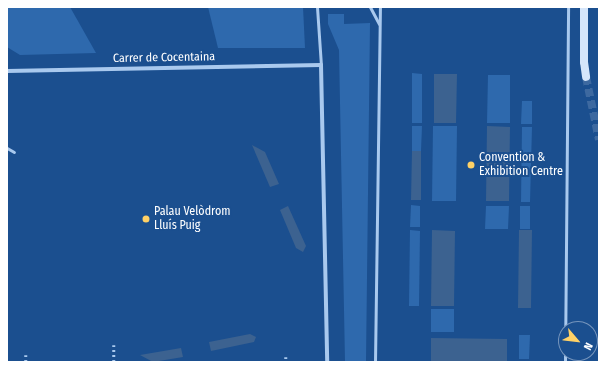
<!DOCTYPE html>
<meta charset="utf-8">
<style>
body{margin:0}
#map{position:relative;width:606px;height:369px;overflow:hidden;background:#1b4f8f;font-family:"Fira Sans Condensed",sans-serif}
div>[style]{position:absolute}
.green>*{inset:0;background:#2e69ad}
.water>*{inset:0;background:#3c6290}
.secondary-tunnel>*{height:8px;margin-top:-4px;transform-origin:0;background:repeating-linear-gradient(90deg,#3d69a0 0 8px,transparent 0 12px)}
.path>*{height:2.5px;margin-top:-1.25px;transform-origin:0;background:repeating-linear-gradient(90deg,#a9c9ee 0 2px,transparent 0 5px)}
.service>*{height:3px;margin:-1.5px;padding:0 1.5px;transform-origin:1.5px;border-radius:1.5px;background:#a9c9ee}
.minor>*{height:4px;margin:-2px;padding:0 2px;transform-origin:2px;border-radius:2px;background:#a9c9ee}
.secondary>*{height:8px;margin:-4px;padding:0 4px;transform-origin:4px;border-radius:4px;background:#d6e6fa}
.dots>*{width:11px;height:11px;translate:-50% -50%;box-sizing:border-box;border:2px solid #1b4f8f;border-radius:50%}
span{translate:-50% -50%;white-space:nowrap;text-align:center;line-height:1.15;-webkit-text-stroke:4px #1b4f8f;paint-order:stroke}
.street-label{font-size:12px;color:#fff}
.poi-label{font-size:12px;color:#fff}
.left{translate:0 -50%;text-align:left}
.frame{position:absolute;inset:0;border:8px solid #fff;pointer-events:none}
.north{position:absolute;left:558px;top:321px;width:40px;height:40px;box-sizing:border-box;background:#1b4f8f;border:1px solid #7695bc;border-radius:50%;rotate:118deg;font-size:11px;font-weight:700;line-height:16px;text-align:center;color:#fff}
.north::after{content:'';display:block;margin:auto;width:14px;height:18px;background:#ffd166;clip-path:polygon(50% 0,100% 100%,50% 72%,0 100%)}
</style>
<div id="map">
<div class="green">
<div style="clip-path:polygon(7px 7px,70px 7px,96px 53px,20px 55px,7px 47px)"></div>
<div style="clip-path:polygon(208px 7px,303px 7px,305px 48px,218px 48px)"></div>
<div style="clip-path:polygon(328px 14px,344px 14px,344px 24px,370px 23px,366px 362px,345px 362px,339px 50px,328px 24px)"></div>
<div style="clip-path:polygon(412px 73px,422px 74px,422px 123px,412px 123px)"></div>
<div style="clip-path:polygon(488px 75px,510px 75px,510px 123px,487px 123px)"></div>
<div style="clip-path:polygon(522px 101px,532px 101px,532px 124px,521px 124px)"></div>
<div style="clip-path:polygon(412px 126px,422px 126px,421px 151px,412px 151px)"></div>
<div style="clip-path:polygon(433px 126px,457px 126px,456px 201px,432px 201px)"></div>
<div style="clip-path:polygon(522px 127px,532px 127px,530px 202px,521px 202px)"></div>
<div style="clip-path:polygon(411px 205px,420px 206px,420px 227px,410px 227px)"></div>
<div style="clip-path:polygon(486px 206px,509px 206px,508px 229px,485px 229px)"></div>
<div style="clip-path:polygon(520px 206px,530px 206px,530px 229px,520px 229px)"></div>
<div style="clip-path:polygon(410px 230px,420px 231px,419px 306px,409px 306px)"></div>
<div style="clip-path:polygon(431px 309px,454px 309px,454px 332px,431px 332px)"></div>
<div style="clip-path:polygon(519px 335px,530px 335px,529px 359px,519px 359px)"></div>
</div>
<div class="water">
<div style="clip-path:polygon(434px 74px,457px 74px,456px 123px,434px 123px)"></div>
<div style="clip-path:polygon(487px 126px,510px 127px,509px 201px,486px 201px)"></div>
<div style="clip-path:polygon(252px 145px,265px 152px,279px 184px,270px 187px)"></div>
<div style="clip-path:polygon(412px 151px,421px 151px,421px 200px,411px 200px)"></div>
<div style="clip-path:polygon(288px 206px,306px 246px,303px 252px,296px 248px,280px 210px)"></div>
<div style="clip-path:polygon(432px 230px,455px 231px,454px 306px,431px 306px)"></div>
<div style="clip-path:polygon(519px 230px,532px 230px,531px 308px,518px 308px)"></div>
<div style="clip-path:polygon(250px 334px,256px 337px,254px 342px,211px 351px,209px 342px)"></div>
<div style="clip-path:polygon(431px 338px,507px 339px,507px 362px,431px 362px)"></div>
<div style="clip-path:polygon(181px 348px,183px 357px,153px 362px,140px 355px)"></div>
</div>
<div class="secondary-tunnel">
<div style="left:586px;top:77px;width:64px;rotate:78.3deg"></div>
</div>
<div class="path">
<div style="left:114px;top:345px;width:17px;rotate:90deg"></div>
<div style="left:26px;top:355px;width:7px;rotate:90deg"></div>
<div style="left:286px;top:357px;width:5px;rotate:90deg"></div>
</div>
<div class="service">
<div style="left:317px;top:7px;width:58px;rotate:86.1deg"></div>
<div style="left:370px;top:7px;width:19px;rotate:62deg"></div>
<div style="left:7px;top:148px;width:8px;rotate:30deg"></div>
<div style="left:375px;top:362px;width:355px;rotate:-89.2deg"></div>
<div style="left:565px;top:362px;width:355px;rotate:-89.5deg"></div>
</div>
<div class="minor">
<div style="left:7px;top:71px;width:314px;rotate:-1.1deg"></div>
<div style="left:321px;top:65px;width:297px;rotate:88.8deg"></div>
</div>
<div class="secondary">
<div style="left:584px;top:7px;width:55px;rotate:90deg"></div>
<div style="left:584px;top:62px;width:15px;rotate:82deg"></div>
</div>
<div class="dots">
<div style="left:471px;top:165px;background:#ffd166"></div>
<div style="left:146px;top:219px;background:#ffd166"></div>
</div>
<div class="street-label">
<span style="left:164px;top:58px;rotate:-1deg">Carrer de Cocentaina</span>
</div>
<div class="poi-label">
<span class="left" style="left:479px;top:165px">Convention &amp;<br>Exhibition Centre</span>
<span class="left" style="left:154px;top:219px">Palau Velòdrom<br>Lluís Puig</span>
</div>
<div class="frame"></div>
<div class="north">N</div>
</div>
